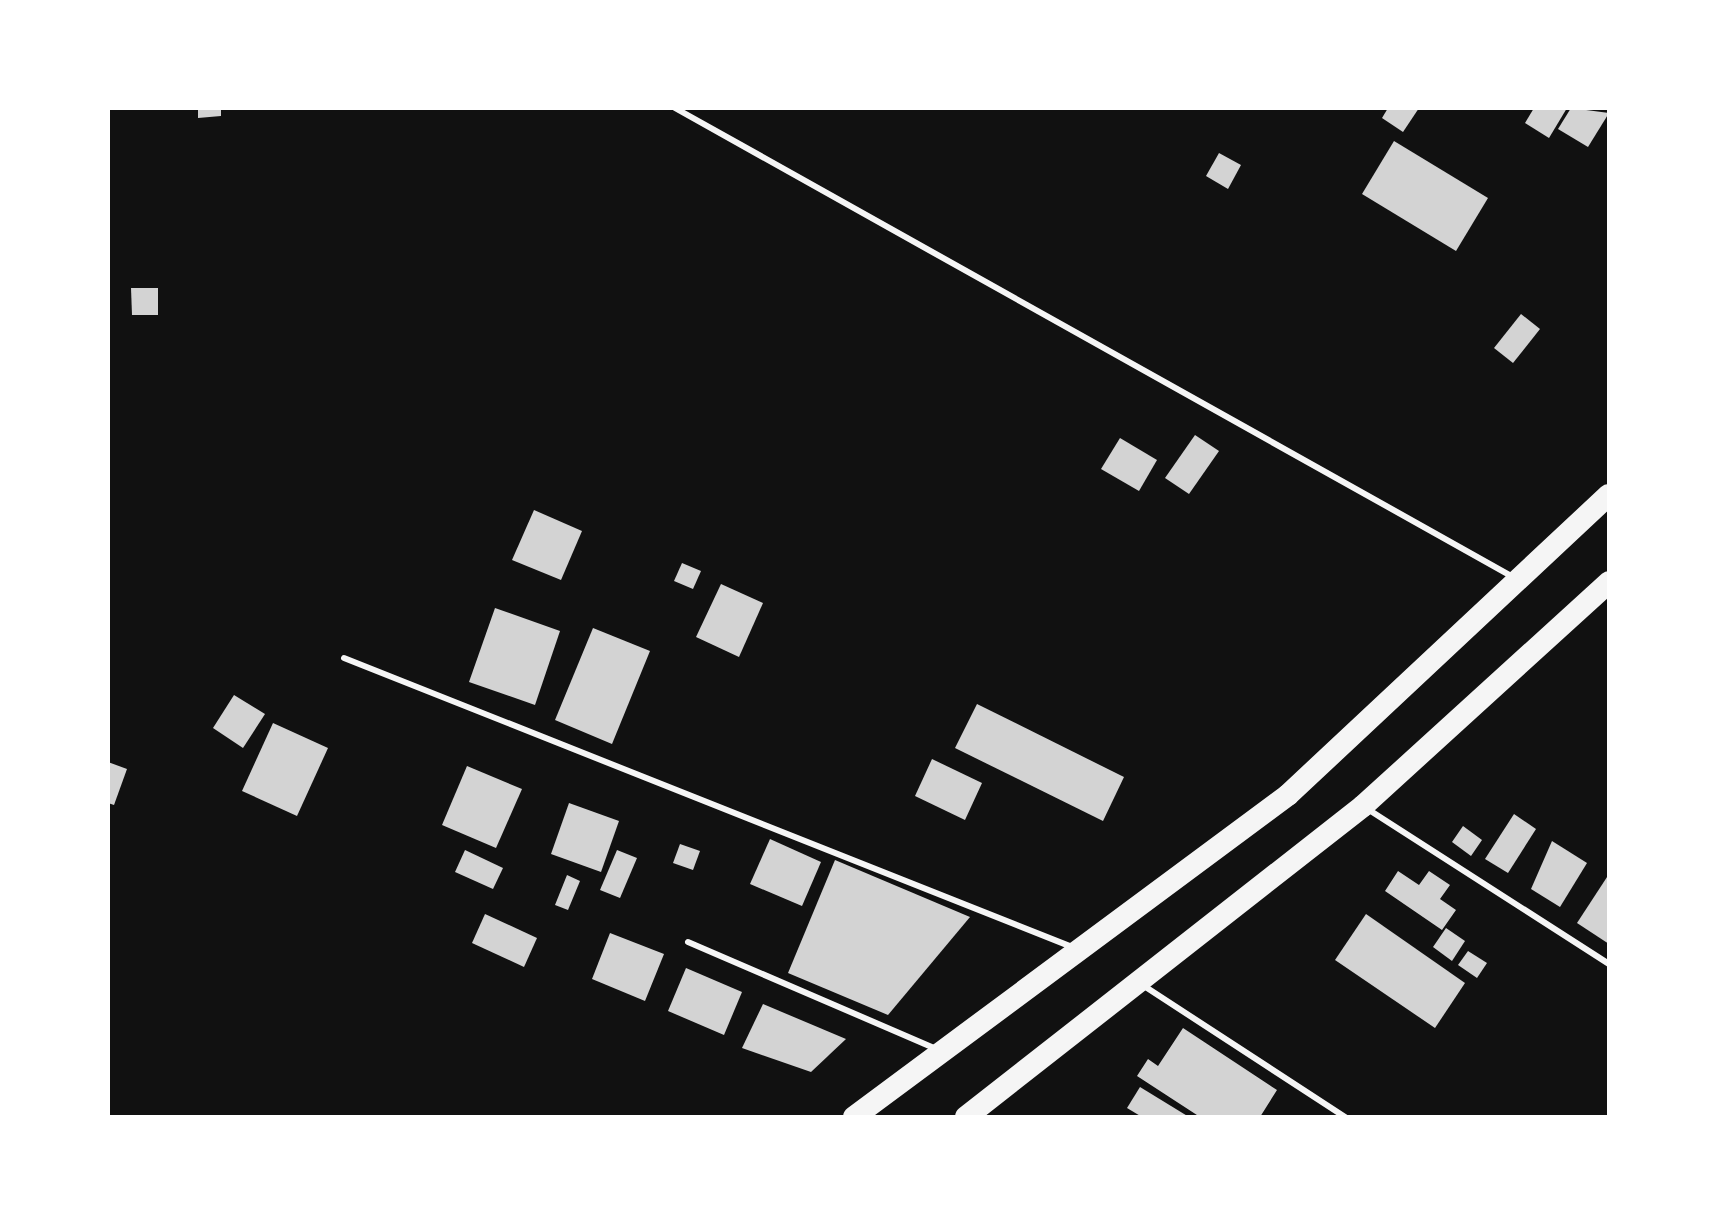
<!DOCTYPE html>
<style>
body{margin:0}
#map{position:relative;width:1717px;height:1225px;overflow:hidden;background:#111;font-family:"Source Serif 4",serif}
div>[style]{position:absolute}
.building>*{inset:0;background:#d3d3d3}
.service>*{height:6px;margin:-3px;padding:0 3px;transform-origin:3px;border-radius:3px;background:#f5f5f5}
.trunk>*{height:22px;margin:-11px;padding:0 11px;transform-origin:11px;border-radius:11px;background:#f5f5f5}
span{translate:-50% -50%;white-space:nowrap;text-align:center;line-height:1.15;-webkit-text-stroke:6px #fff;paint-order:stroke}
.frame{position:absolute;inset:0;border:110px solid #fff;pointer-events:none}
</style>
<div id="map">
<div class="building">
<div style="clip-path:polygon(198px 108px,221px 108px,221px 116px,198px 118px)"></div>
<div style="clip-path:polygon(1388px 108px,1419px 108px,1403px 132px,1382px 118px)"></div>
<div style="clip-path:polygon(1534px 108px,1567px 108px,1549px 138px,1525px 123px)"></div>
<div style="clip-path:polygon(1571px 108px,1609px 113px,1588px 147px,1558px 129px)"></div>
<div style="clip-path:polygon(1394px 141px,1488px 198px,1456px 251px,1362px 194px)"></div>
<div style="clip-path:polygon(1219px 153px,1241px 165px,1228px 189px,1206px 176px)"></div>
<div style="clip-path:polygon(131px 288px,158px 288px,158px 315px,132px 315px)"></div>
<div style="clip-path:polygon(1521px 314px,1540px 329px,1513px 363px,1494px 348px)"></div>
<div style="clip-path:polygon(1195px 435px,1219px 451px,1189px 494px,1165px 478px)"></div>
<div style="clip-path:polygon(1120px 438px,1157px 460px,1139px 491px,1101px 469px)"></div>
<div style="clip-path:polygon(534px 510px,582px 531px,561px 580px,512px 560px)"></div>
<div style="clip-path:polygon(682px 563px,701px 571px,693px 589px,674px 581px)"></div>
<div style="clip-path:polygon(721px 584px,763px 603px,739px 657px,696px 637px)"></div>
<div style="clip-path:polygon(495px 608px,560px 631px,535px 705px,469px 682px)"></div>
<div style="clip-path:polygon(593px 628px,650px 651px,612px 744px,555px 720px)"></div>
<div style="clip-path:polygon(234px 695px,265px 714px,243px 748px,213px 728px)"></div>
<div style="clip-path:polygon(977px 704px,1124px 777px,1103px 821px,955px 748px)"></div>
<div style="clip-path:polygon(273px 723px,328px 748px,297px 816px,242px 791px)"></div>
<div style="clip-path:polygon(932px 759px,982px 783px,965px 820px,915px 796px)"></div>
<div style="clip-path:polygon(108px 762px,127px 769px,114px 805px,108px 803px)"></div>
<div style="clip-path:polygon(467px 766px,522px 789px,496px 848px,442px 825px)"></div>
<div style="clip-path:polygon(569px 803px,619px 821px,601px 872px,551px 854px)"></div>
<div style="clip-path:polygon(1514px 814px,1536px 829px,1508px 873px,1485px 859px)"></div>
<div style="clip-path:polygon(1463px 826px,1482px 840px,1471px 856px,1452px 842px)"></div>
<div style="clip-path:polygon(770px 839px,821px 862px,802px 906px,750px 884px)"></div>
<div style="clip-path:polygon(1552px 841px,1587px 863px,1560px 907px,1531px 889px)"></div>
<div style="clip-path:polygon(680px 844px,700px 851px,693px 870px,673px 863px)"></div>
<div style="clip-path:polygon(465px 850px,503px 868px,493px 889px,455px 872px)"></div>
<div style="clip-path:polygon(617px 850px,637px 858px,620px 898px,600px 890px)"></div>
<div style="clip-path:polygon(835px 860px,970px 917px,888px 1015px,788px 973px)"></div>
<div style="clip-path:polygon(1398px 871px,1419px 885px,1429px 871px,1450px 885px,1440px 899px,1456px 910px,1442px 930px,1385px 891px)"></div>
<div style="clip-path:polygon(1609px 874px,1609px 944px,1577px 923px)"></div>
<div style="clip-path:polygon(567px 875px,580px 881px,568px 910px,555px 905px)"></div>
<div style="clip-path:polygon(485px 914px,537px 938px,524px 967px,472px 943px)"></div>
<div style="clip-path:polygon(1366px 914px,1465px 983px,1435px 1028px,1335px 960px)"></div>
<div style="clip-path:polygon(1446px 928px,1465px 941px,1452px 961px,1433px 947px)"></div>
<div style="clip-path:polygon(610px 933px,664px 954px,645px 1001px,592px 979px)"></div>
<div style="clip-path:polygon(1468px 951px,1487px 963px,1477px 978px,1458px 965px)"></div>
<div style="clip-path:polygon(686px 968px,742px 992px,724px 1035px,668px 1011px)"></div>
<div style="clip-path:polygon(763px 1004px,846px 1039px,811px 1072px,742px 1048px)"></div>
<div style="clip-path:polygon(1183px 1028px,1277px 1090px,1260px 1117px,1200px 1117px,1137px 1076px,1148px 1059px,1158px 1066px)"></div>
<div style="clip-path:polygon(1140px 1087px,1189px 1117px,1142px 1117px,1127px 1108px)"></div>
</div>
<div class="service">
<div style="left:675px;top:108px;width:960px;rotate:29.23deg"></div>
<div style="left:344px;top:658px;width:783px;rotate:21.65deg"></div>
<div style="left:1366px;top:808px;width:289px;rotate:32.7deg"></div>
<div style="left:688px;top:942px;width:271px;rotate:23.3deg"></div>
<div style="left:1141px;top:984px;width:244px;rotate:33.1deg"></div>
</div>
<div class="trunk">
<div style="left:854px;top:1117px;width:540px;rotate:-36.57deg"></div>
<div style="left:1288px;top:795px;width:439px;rotate:-43.1deg"></div>
<div style="left:966px;top:1117px;width:504px;rotate:-38.07deg"></div>
<div style="left:1363px;top:806px;width:333px;rotate:-42.3deg"></div>
</div>
<div class="frame"></div>
</div>
